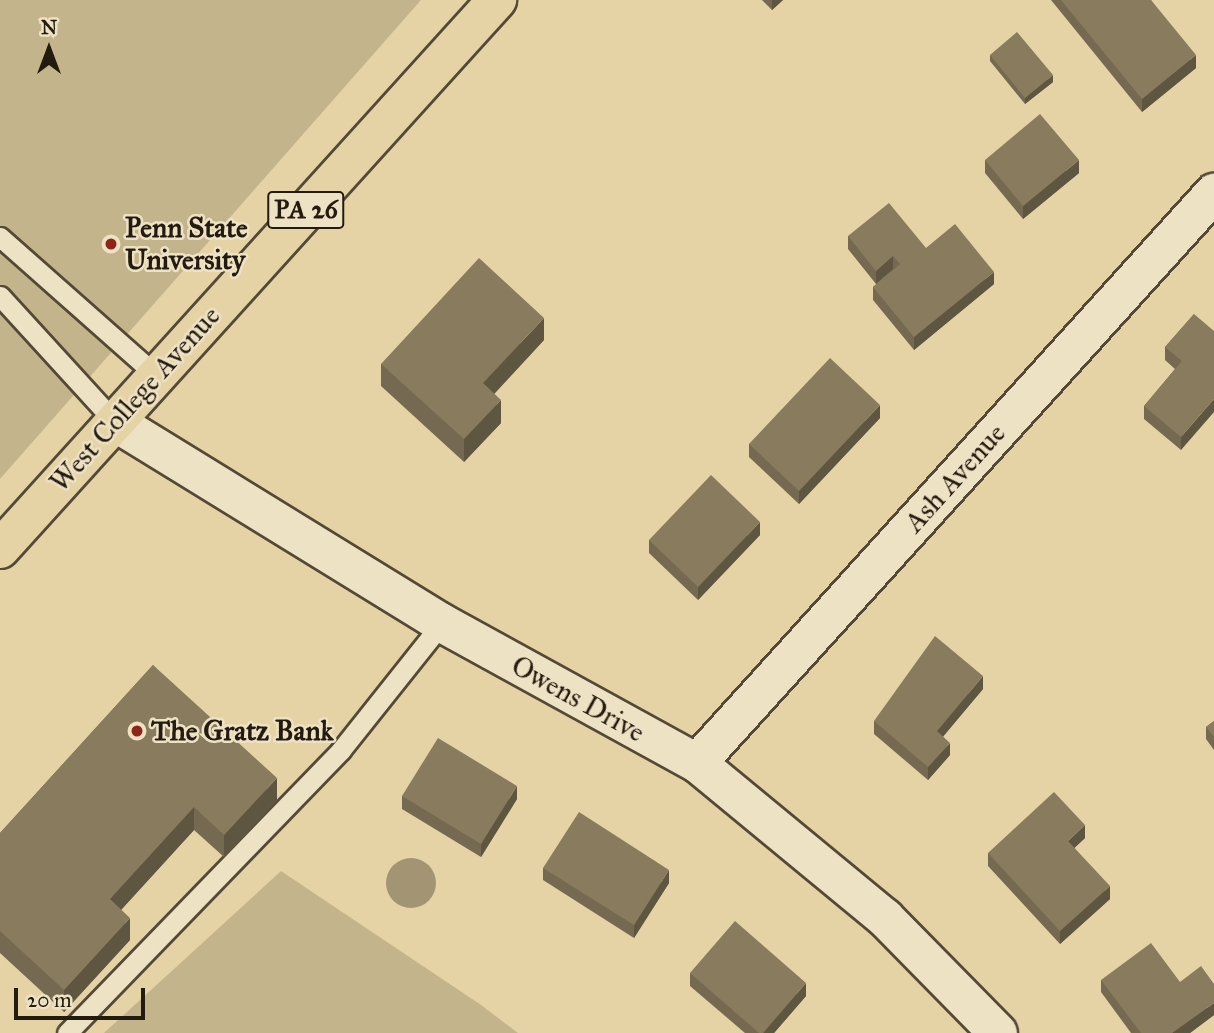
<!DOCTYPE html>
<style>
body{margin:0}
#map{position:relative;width:1214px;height:1033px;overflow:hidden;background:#e5d3a6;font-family:"IM FELL Great Primer",serif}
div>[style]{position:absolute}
.green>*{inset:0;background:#c4b48c}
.water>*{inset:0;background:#a39473}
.round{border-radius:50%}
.roads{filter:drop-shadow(2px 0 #544936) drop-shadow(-2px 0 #544936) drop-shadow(0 2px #544936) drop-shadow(0 -2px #544936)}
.lane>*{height:19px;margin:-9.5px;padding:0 9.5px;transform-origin:9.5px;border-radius:9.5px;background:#eee2c5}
.street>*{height:38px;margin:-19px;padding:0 19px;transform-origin:19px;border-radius:19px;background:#eee2c5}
.primary>*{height:38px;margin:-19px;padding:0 19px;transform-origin:19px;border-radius:19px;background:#e5d3a6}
.wall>*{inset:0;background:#756a51}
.shaded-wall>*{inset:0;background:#5f5642}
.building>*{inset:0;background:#887b5e}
.dots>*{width:19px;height:19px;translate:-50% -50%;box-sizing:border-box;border:4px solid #eee2c5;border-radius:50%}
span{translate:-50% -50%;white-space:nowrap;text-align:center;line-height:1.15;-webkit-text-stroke:5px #eee2c5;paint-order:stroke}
.shield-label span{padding:2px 5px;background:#eee2c5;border:2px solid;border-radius:5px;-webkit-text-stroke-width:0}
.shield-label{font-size:26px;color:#241b10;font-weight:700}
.poi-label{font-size:28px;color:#241b10;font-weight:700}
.left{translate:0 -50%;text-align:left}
.street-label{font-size:28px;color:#241b10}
.north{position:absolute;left:14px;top:14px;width:70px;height:70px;-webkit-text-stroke:5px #eee2c5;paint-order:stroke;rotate:0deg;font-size:19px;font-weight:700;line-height:28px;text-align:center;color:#241b10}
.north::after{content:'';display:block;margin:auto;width:24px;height:32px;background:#241b10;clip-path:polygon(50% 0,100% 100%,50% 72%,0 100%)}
.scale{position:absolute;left:14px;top:988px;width:131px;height:32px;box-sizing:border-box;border:4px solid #241b10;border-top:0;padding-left:9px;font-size:21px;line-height:24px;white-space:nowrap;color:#241b10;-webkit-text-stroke:5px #eee2c5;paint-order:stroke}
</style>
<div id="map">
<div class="green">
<div style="clip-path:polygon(0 0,421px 0,0 479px)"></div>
<div style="clip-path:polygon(281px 871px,481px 1005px,518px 1033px,104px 1033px)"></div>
</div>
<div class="water">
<div class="round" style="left:386px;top:858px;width:50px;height:50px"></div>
</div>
<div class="roads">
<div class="lane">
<div style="left:0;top:237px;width:208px;rotate:41.5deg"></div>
<div style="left:0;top:296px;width:171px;rotate:47.6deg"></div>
<div style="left:67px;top:1033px;width:394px;rotate:-45.9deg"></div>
<div style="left:341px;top:750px;width:162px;rotate:-51.5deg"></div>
</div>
<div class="street">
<div style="left:115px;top:422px;width:384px;rotate:31.6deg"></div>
<div style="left:442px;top:623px;width:291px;rotate:28.8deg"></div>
<div style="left:697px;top:763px;width:244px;rotate:39.5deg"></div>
<div style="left:885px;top:918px;width:161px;rotate:45.5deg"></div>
<div style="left:697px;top:763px;width:770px;rotate:-47.79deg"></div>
</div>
<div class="primary">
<div style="left:0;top:549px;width:741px;rotate:-47.85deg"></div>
</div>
</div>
<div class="wall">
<div style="clip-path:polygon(762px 0,783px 0,772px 10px)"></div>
<div style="clip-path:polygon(1051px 0,1151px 0,1196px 68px,1142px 112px)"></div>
<div style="clip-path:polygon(990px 55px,1053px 82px,1025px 104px,990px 61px)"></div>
<div style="clip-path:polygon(985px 160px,1079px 173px,1023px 219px,985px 173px)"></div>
<div style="clip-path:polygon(848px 236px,926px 248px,994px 284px,914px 350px,873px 300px,873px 287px,893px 269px,876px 284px,848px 249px)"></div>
<div style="clip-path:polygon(1194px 314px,1181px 450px,1144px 419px,1144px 406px,1175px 369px,1165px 360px,1165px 347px)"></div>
<div style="clip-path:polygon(544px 340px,494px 394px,501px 423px,464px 462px,381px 386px,381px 364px)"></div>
<div style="clip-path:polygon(880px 418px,799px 504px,749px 457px,749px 444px)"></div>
<div style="clip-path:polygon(760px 535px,698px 600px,649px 553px,649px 540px)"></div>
<div style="clip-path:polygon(153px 665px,277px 801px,224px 857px,194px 830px,121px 910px,130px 940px,64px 1012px,0 953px,0 833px)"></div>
<div style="clip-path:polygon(983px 689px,943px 736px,950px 755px,928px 780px,874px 734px,874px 721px)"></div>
<div style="clip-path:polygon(1214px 721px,1214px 750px,1206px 739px,1206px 727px)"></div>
<div style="clip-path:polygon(402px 796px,517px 799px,481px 857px,402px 809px)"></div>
<div style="clip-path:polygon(1085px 838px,1074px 848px,1110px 899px,1060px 944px,988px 866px,988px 853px)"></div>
<div style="clip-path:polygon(543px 868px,669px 883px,634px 938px,543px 880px)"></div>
<div style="clip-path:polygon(690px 973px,806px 996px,774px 1033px,745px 1033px,690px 986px)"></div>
<div style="clip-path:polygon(1101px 980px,1180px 982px,1214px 1015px,1190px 1033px,1131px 1033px,1101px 992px)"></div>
</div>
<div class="shaded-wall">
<div style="clip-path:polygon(772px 0,783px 0,772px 10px)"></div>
<div style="clip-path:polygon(1196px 55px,1196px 68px,1142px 112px,1142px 99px)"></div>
<div style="clip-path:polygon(1053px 75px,1053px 82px,1025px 104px,1025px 98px)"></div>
<div style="clip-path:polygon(1079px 160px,1079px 173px,1023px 219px,1023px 206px)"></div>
<div style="clip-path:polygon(893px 256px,893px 269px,876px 284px,876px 271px)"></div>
<div style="clip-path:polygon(994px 272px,994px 284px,914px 350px,914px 337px)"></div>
<div style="clip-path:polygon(544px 318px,544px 340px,483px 406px,483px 383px)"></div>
<div style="clip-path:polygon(1214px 399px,1214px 412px,1181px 450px,1181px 437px)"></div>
<div style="clip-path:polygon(501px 400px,501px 423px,464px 462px,464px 439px)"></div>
<div style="clip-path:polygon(880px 405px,880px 418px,799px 504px,799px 491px)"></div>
<div style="clip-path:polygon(760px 522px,760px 535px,698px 600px,698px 587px)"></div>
<div style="clip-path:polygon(983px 676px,983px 689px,937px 744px,937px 731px)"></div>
<div style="clip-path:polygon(950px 743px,950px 755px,928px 780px,928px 767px)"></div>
<div style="clip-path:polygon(277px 778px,277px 801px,224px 857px,224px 835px)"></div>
<div style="clip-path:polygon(517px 786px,517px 799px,481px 857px,481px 844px)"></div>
<div style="clip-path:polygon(194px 807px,194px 830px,110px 922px,110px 899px)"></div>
<div style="clip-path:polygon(1085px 825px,1085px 838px,1068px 854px,1068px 841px)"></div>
<div style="clip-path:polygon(669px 870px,669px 883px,634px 938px,634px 925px)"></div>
<div style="clip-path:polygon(1110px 886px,1110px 899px,1060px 944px,1060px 931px)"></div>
<div style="clip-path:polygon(130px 918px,130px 940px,64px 1012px,64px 990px)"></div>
<div style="clip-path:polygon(806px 983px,806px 996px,774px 1033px,763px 1033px)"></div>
<div style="clip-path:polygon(1214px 1003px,1214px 1015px,1190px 1033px,1172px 1033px)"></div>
</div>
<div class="building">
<div style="clip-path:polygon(1061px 0,1151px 0,1196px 55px,1142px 99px)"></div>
<div style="clip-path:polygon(1017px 32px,1053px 75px,1025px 98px,990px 55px)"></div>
<div style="clip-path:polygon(1040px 114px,1079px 160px,1023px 206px,985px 160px)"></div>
<div style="clip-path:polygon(889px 203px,926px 248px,955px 224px,994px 272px,914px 337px,873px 287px,900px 264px,893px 256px,876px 271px,848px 236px)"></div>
<div style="clip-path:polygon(479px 258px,544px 318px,483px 383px,501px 400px,464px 439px,381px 364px)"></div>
<div style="clip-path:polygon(1194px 314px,1214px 331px,1214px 399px,1181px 437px,1144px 406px,1182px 361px,1165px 347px)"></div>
<div style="clip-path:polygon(830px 358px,880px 405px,799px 491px,749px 444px)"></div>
<div style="clip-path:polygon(711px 475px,760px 522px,698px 587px,649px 540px)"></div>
<div style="clip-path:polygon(935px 636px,983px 676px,937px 731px,950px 743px,928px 767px,874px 721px)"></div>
<div style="clip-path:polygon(153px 665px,277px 778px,224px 835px,194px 807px,110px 899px,130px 918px,64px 990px,0 931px,0 833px)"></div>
<div style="clip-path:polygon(1214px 721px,1214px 737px,1206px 727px)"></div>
<div style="clip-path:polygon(438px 738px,517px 786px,481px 844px,402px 796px)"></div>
<div style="clip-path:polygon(1054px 792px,1085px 825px,1068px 841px,1110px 886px,1060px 931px,988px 853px)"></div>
<div style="clip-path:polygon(579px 812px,669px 870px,634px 925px,543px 868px)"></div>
<div style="clip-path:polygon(735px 921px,806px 983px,763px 1033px,759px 1033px,690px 973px)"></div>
<div style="clip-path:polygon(1151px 943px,1180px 982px,1201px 966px,1214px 984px,1214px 1003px,1172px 1033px,1141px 1033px,1101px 980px)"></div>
</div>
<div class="dots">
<div style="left:111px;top:244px;background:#8f2418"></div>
<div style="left:137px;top:731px;background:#8f2418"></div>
</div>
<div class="shield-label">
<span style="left:306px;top:210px">PA 26</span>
</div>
<div class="poi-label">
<span class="left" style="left:125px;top:244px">Penn State<br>University</span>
<span class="left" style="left:151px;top:731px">The Gratz Bank</span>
</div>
<div class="street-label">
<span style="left:135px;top:399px;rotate:-48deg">West College Avenue</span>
<span style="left:955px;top:478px;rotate:-48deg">Ash Avenue</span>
<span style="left:578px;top:699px;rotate:29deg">Owens Drive</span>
</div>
<div class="north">N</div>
<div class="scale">20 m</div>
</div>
